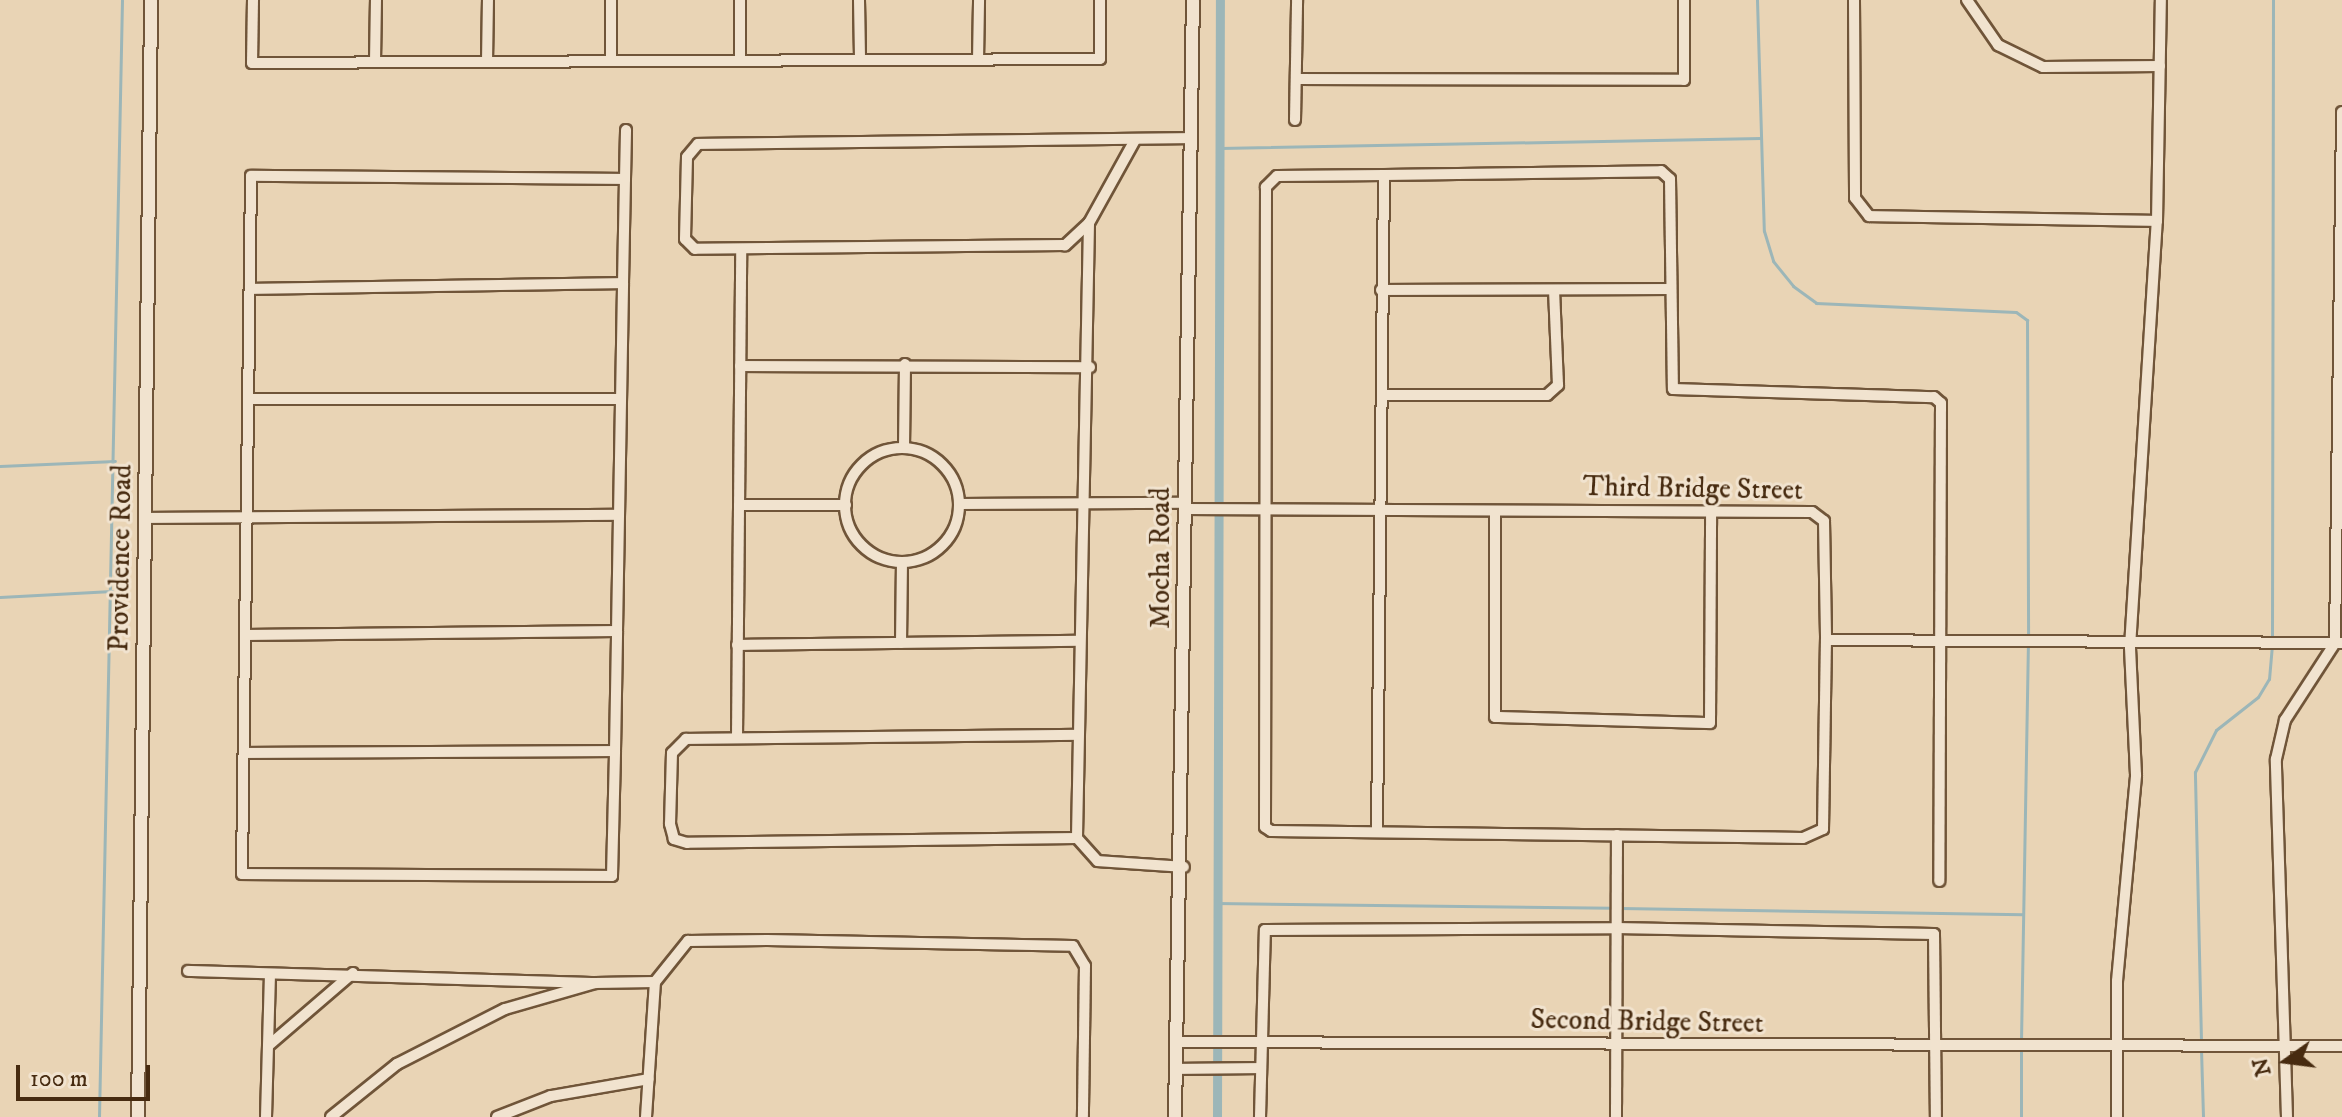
<!DOCTYPE html>
<style>
body{margin:0}
#map{position:relative;width:2342px;height:1117px;overflow:hidden;background:#e9d4b5;font-family:"IM FELL DW Pica",serif}
div>[style]{position:absolute}
.stream>*{height:3px;margin:-1.5px;padding:0 1.5px;transform-origin:1.5px;border-radius:1.5px;background:#9cb6b8}
.canal>*{height:9px;margin:-4.5px;padding:0 4.5px;transform-origin:4.5px;border-radius:4.5px;background:#9cb6b8}
.roads{filter:drop-shadow(2px 0 #705539) drop-shadow(-2px 0 #705539) drop-shadow(0 2px #705539) drop-shadow(0 -2px #705539)}
.minor>*{height:10px;margin:-5px;padding:0 5px;transform-origin:5px;border-radius:5px;background:#f1e3cf}
.minor>.ring{margin:-5px;padding:0;box-sizing:content-box;background:none;border:10px solid #f1e3cf;border-radius:50%}
.tertiary>*{height:12px;margin:-6px;padding:0 6px;transform-origin:6px;border-radius:6px;background:#f1e3cf}
span{translate:-50% -50%;white-space:nowrap;text-align:center;line-height:1.15;-webkit-text-stroke:6px #f1e3cf;paint-order:stroke}
.street-label{font-size:28px;color:#472b10}
.north{position:absolute;left:2246px;top:1021px;width:80px;height:80px;-webkit-text-stroke:6px #f1e3cf;paint-order:stroke;rotate:256deg;font-size:22px;font-weight:700;line-height:32px;text-align:center;color:#472b10}
.north::after{content:'';display:block;margin:auto;width:28px;height:36px;background:#472b10;clip-path:polygon(50% 0,100% 100%,50% 72%,0 100%)}
.scale{position:absolute;left:16px;top:1065px;width:134px;height:36px;box-sizing:border-box;border:4px solid #472b10;border-top:0;padding-left:10px;font-size:24px;line-height:28px;white-space:nowrap;color:#472b10;-webkit-text-stroke:6px #f1e3cf;paint-order:stroke}
</style>
<div id="map">
<div class="stream">
<div style="left:1757px;top:0;width:231px;rotate:88.3deg"></div>
<div style="left:1764px;top:231px;width:31px;rotate:73deg"></div>
<div style="left:1773px;top:261px;width:32px;rotate:51deg"></div>
<div style="left:1793px;top:286px;width:29px;rotate:36deg"></div>
<div style="left:1816px;top:303px;width:200px;rotate:2.6deg"></div>
<div style="left:2016px;top:312px;width:14px;rotate:36deg"></div>
<div style="left:2027px;top:320px;width:317px;rotate:89.8deg"></div>
<div style="left:1220px;top:148px;width:541px;rotate:-1.06deg"></div>
<div style="left:0;top:466px;width:115px;rotate:-2.5deg"></div>
<div style="left:0;top:597px;width:112px;rotate:-3.1deg"></div>
<div style="left:2272px;top:638px;width:638px;rotate:-89.91deg"></div>
<div style="left:1216px;top:903px;width:396px;rotate:0.7deg"></div>
<div style="left:1620px;top:908px;width:403px;rotate:0.9deg"></div>
<div style="left:2021px;top:1041px;width:396px;rotate:-89deg"></div>
<div style="left:2201px;top:1041px;width:269px;rotate:-91.3deg"></div>
<div style="left:2195px;top:772px;width:47px;rotate:-63.4deg"></div>
<div style="left:2216px;top:730px;width:53px;rotate:-38.2deg"></div>
<div style="left:2258px;top:697px;width:21px;rotate:-59deg"></div>
<div style="left:2269px;top:679px;width:33px;rotate:-85deg"></div>
<div style="left:2021px;top:1049px;width:68px;rotate:90deg"></div>
<div style="left:2201px;top:1049px;width:68px;rotate:88.3deg"></div>
<div style="left:99px;top:1117px;width:1117px;rotate:-88.82deg"></div>
</div>
<div class="canal">
<div style="left:1217px;top:1117px;width:1117px;rotate:-89.85deg"></div>
</div>
<div class="roads">
<div class="minor">
<div style="left:253px;top:0;width:63px;rotate:90.9deg"></div>
<div style="left:252px;top:63px;width:848px;rotate:-0.27deg"></div>
<div style="left:1100px;top:59px;width:59px;rotate:-90deg"></div>
<div style="left:859px;top:0;width:60px;rotate:89deg"></div>
<div style="left:1854px;top:0;width:198px;rotate:89.7deg"></div>
<div style="left:1855px;top:198px;width:23px;rotate:52deg"></div>
<div style="left:1869px;top:216px;width:288px;rotate:1deg"></div>
<div style="left:1967px;top:0;width:55px;rotate:55.4deg"></div>
<div style="left:1998px;top:45px;width:50px;rotate:26.1deg"></div>
<div style="left:2043px;top:67px;width:117px;rotate:-0.5deg"></div>
<div style="left:978px;top:60px;width:60px;rotate:-89deg"></div>
<div style="left:611px;top:61px;width:61px;rotate:-90deg"></div>
<div style="left:740px;top:61px;width:61px;rotate:-90deg"></div>
<div style="left:375px;top:62px;width:62px;rotate:-89.1deg"></div>
<div style="left:487px;top:62px;width:62px;rotate:-89.1deg"></div>
<div style="left:1296px;top:79px;width:388px;rotate:0.1deg"></div>
<div style="left:1684px;top:80px;width:80px;rotate:-90deg"></div>
<div style="left:1295px;top:120px;width:120px;rotate:-89deg"></div>
<div style="left:1135px;top:140px;width:95px;rotate:119deg"></div>
<div style="left:1089px;top:223px;width:33px;rotate:137deg"></div>
<div style="left:1065px;top:245px;width:370px;rotate:179.4deg"></div>
<div style="left:695px;top:249px;width:14px;rotate:-135deg"></div>
<div style="left:685px;top:239px;width:82px;rotate:-88.6deg"></div>
<div style="left:687px;top:157px;width:17px;rotate:-50deg"></div>
<div style="left:698px;top:144px;width:494px;rotate:-0.7deg"></div>
<div style="left:1384px;top:175px;width:277px;rotate:-0.8deg"></div>
<div style="left:1661px;top:171px;width:12px;rotate:42deg"></div>
<div style="left:1670px;top:179px;width:210px;rotate:89.2deg"></div>
<div style="left:1673px;top:389px;width:261px;rotate:1.8deg"></div>
<div style="left:1934px;top:397px;width:9px;rotate:41deg"></div>
<div style="left:1941px;top:403px;width:478px;rotate:90.2deg"></div>
<div style="left:625px;top:179px;width:374px;rotate:-179.5deg"></div>
<div style="left:251px;top:176px;width:698px;rotate:90.74deg"></div>
<div style="left:242px;top:874px;width:370px;rotate:0.3deg"></div>
<div style="left:612px;top:876px;width:125px;rotate:-88.6deg"></div>
<div style="left:615px;top:751px;width:120px;rotate:-89deg"></div>
<div style="left:617px;top:631px;width:348px;rotate:-89deg"></div>
<div style="left:623px;top:283px;width:104px;rotate:-88.9deg"></div>
<div style="left:625px;top:179px;width:49px;rotate:-88.8deg"></div>
<div style="left:1089px;top:223px;width:615px;rotate:91.12deg"></div>
<div style="left:1077px;top:838px;width:31px;rotate:48deg"></div>
<div style="left:1098px;top:861px;width:86px;rotate:4deg"></div>
<div style="left:250px;top:289px;width:373px;rotate:-0.9deg"></div>
<div style="left:1381px;top:290px;width:286px;rotate:-0.2deg"></div>
<div style="left:740px;top:366px;width:350px;rotate:0.2deg"></div>
<div style="left:1383px;top:395px;width:164px"></div>
<div style="left:1547px;top:395px;width:15px;rotate:-42deg"></div>
<div style="left:1558px;top:385px;width:94px;rotate:-92.4deg"></div>
<div style="left:248px;top:399px;width:373px"></div>
<div style="left:904px;top:447px;width:83px;rotate:-89.3deg"></div>
<div class="ring" style="left:845px;top:448px;width:104px;height:104px"></div>
<div style="left:959px;top:504px;width:225px;rotate:-0.3deg"></div>
<div style="left:739px;top:505px;width:107px"></div>
<div style="left:1184px;top:509px;width:628px;rotate:0.27deg"></div>
<div style="left:1812px;top:512px;width:15px;rotate:37deg"></div>
<div style="left:1824px;top:521px;width:119px;rotate:89deg"></div>
<div style="left:1826px;top:640px;width:516px;rotate:0.33deg"></div>
<div style="left:1495px;top:511px;width:206px;rotate:90deg"></div>
<div style="left:1495px;top:717px;width:215px;rotate:1.6deg"></div>
<div style="left:1710px;top:723px;width:212px;rotate:-89.7deg"></div>
<div style="left:145px;top:518px;width:474px;rotate:-0.4deg"></div>
<div style="left:245px;top:635px;width:372px;rotate:-0.6deg"></div>
<div style="left:901px;top:643px;width:81px;rotate:-89.3deg"></div>
<div style="left:737px;top:645px;width:343px;rotate:-0.7deg"></div>
<div style="left:737px;top:737px;width:488px;rotate:-89.5deg"></div>
<div style="left:244px;top:753px;width:371px;rotate:-0.3deg"></div>
<div style="left:1377px;top:832px;width:657px;rotate:-89.39deg"></div>
<div style="left:1384px;top:175px;width:107px;rotate:179.5deg"></div>
<div style="left:1277px;top:176px;width:16px;rotate:135deg"></div>
<div style="left:1266px;top:187px;width:640px;rotate:90.09deg"></div>
<div style="left:1265px;top:827px;width:7px;rotate:34deg"></div>
<div style="left:1271px;top:831px;width:532px;rotate:0.75deg"></div>
<div style="left:1803px;top:838px;width:22px;rotate:-24deg"></div>
<div style="left:1823px;top:829px;width:189px;rotate:-89.1deg"></div>
<div style="left:1077px;top:838px;width:390px;rotate:179.3deg"></div>
<div style="left:687px;top:843px;width:14px;rotate:-163deg"></div>
<div style="left:674px;top:839px;width:16px;rotate:-105deg"></div>
<div style="left:670px;top:824px;width:71px;rotate:-88.4deg"></div>
<div style="left:672px;top:753px;width:20px;rotate:-45deg"></div>
<div style="left:686px;top:739px;width:392px;rotate:-0.6deg"></div>
<div style="left:188px;top:971px;width:407px;rotate:1.7deg"></div>
<div style="left:1176px;top:1042px;width:1166px;rotate:0.2deg"></div>
<div style="left:268px;top:1046px;width:112px;rotate:-40.7deg"></div>
<div style="left:1175px;top:1069px;width:85px;rotate:-0.7deg"></div>
<div style="left:266px;top:1117px;width:143px;rotate:-88.4deg"></div>
<div style="left:331px;top:1117px;width:85px;rotate:-38.8deg"></div>
<div style="left:397px;top:1064px;width:121px;rotate:-27deg"></div>
<div style="left:505px;top:1009px;width:94px;rotate:-16.1deg"></div>
<div style="left:595px;top:983px;width:60px;rotate:-1deg"></div>
<div style="left:497px;top:1117px;width:58px;rotate:-21.3deg"></div>
<div style="left:551px;top:1096px;width:99px;rotate:-9.8deg"></div>
<div style="left:646px;top:1117px;width:135px;rotate:-86.2deg"></div>
<div style="left:655px;top:982px;width:53px;rotate:-51.2deg"></div>
<div style="left:688px;top:941px;width:79px;rotate:-0.7deg"></div>
<div style="left:767px;top:940px;width:306px;rotate:1.1deg"></div>
<div style="left:1073px;top:946px;width:23px;rotate:59deg"></div>
<div style="left:1085px;top:966px;width:151px;rotate:90.8deg"></div>
<div style="left:1260px;top:1117px;width:187px;rotate:-88.5deg"></div>
<div style="left:1265px;top:930px;width:351px;rotate:-0.3deg"></div>
<div style="left:1616px;top:928px;width:318px;rotate:1.1deg"></div>
<div style="left:1934px;top:934px;width:183px;rotate:89.4deg"></div>
<div style="left:1616px;top:1117px;width:282px;rotate:-89.8deg"></div>
<div style="left:2117px;top:1117px;width:136px;rotate:-90deg"></div>
<div style="left:2117px;top:981px;width:207px;rotate:-84.7deg"></div>
<div style="left:2136px;top:775px;width:128px;rotate:-92.7deg"></div>
<div style="left:2130px;top:647px;width:427px;rotate:-86.4deg"></div>
<div style="left:2157px;top:221px;width:221px;rotate:-89deg"></div>
<div style="left:2287px;top:1117px;width:358px;rotate:-91.8deg"></div>
<div style="left:2276px;top:759px;width:40px;rotate:-77deg"></div>
<div style="left:2285px;top:720px;width:92px;rotate:-57deg"></div>
<div style="left:2335px;top:643px;width:531px;rotate:-89.24deg"></div>
</div>
<div class="tertiary">
<div style="left:138px;top:1117px;width:1117px;rotate:-89.33deg"></div>
<div style="left:1175px;top:1117px;width:1117px;rotate:-89.08deg"></div>
</div>
</div>
<div class="street-label">
<span style="left:1693px;top:489px;rotate:1deg">Third Bridge Street</span>
<span style="left:121px;top:558px;rotate:-89deg">Providence Road</span>
<span style="left:1161px;top:558px;rotate:-90deg">Mocha Road</span>
<span style="left:1647px;top:1022px;rotate:1deg">Second Bridge Street</span>
</div>
<div class="north">N</div>
<div class="scale">100 m</div>
</div>
